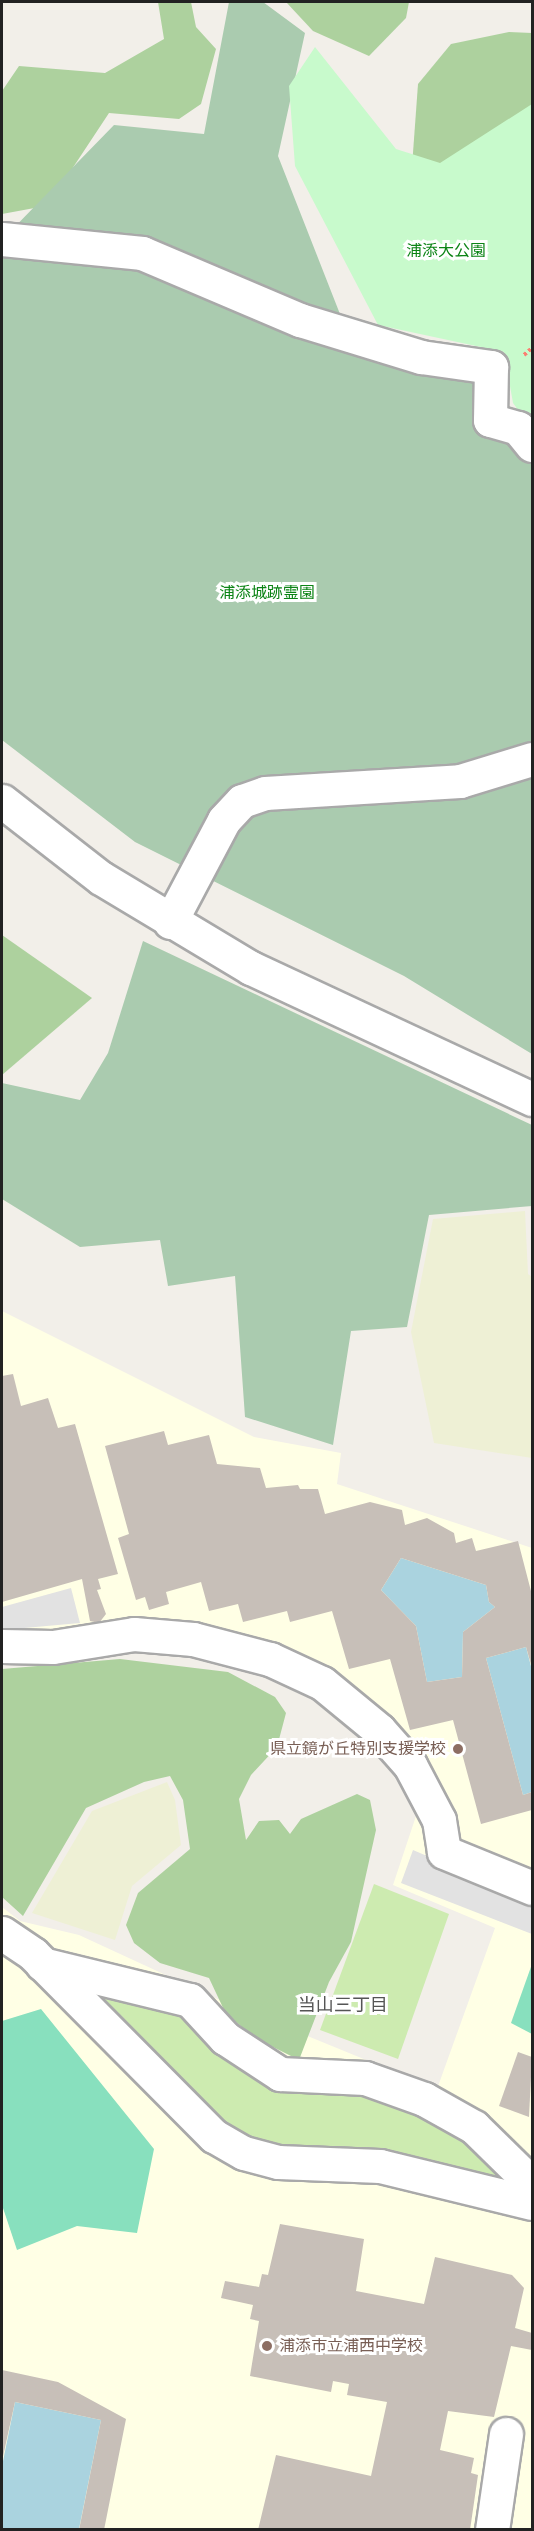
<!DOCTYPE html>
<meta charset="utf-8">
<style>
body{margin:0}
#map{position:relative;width:534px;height:2531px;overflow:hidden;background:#f2efe9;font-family:"Fira Sans Condensed","Noto Sans JP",sans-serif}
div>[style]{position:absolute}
.education>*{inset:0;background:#ffffe5}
.farmland>*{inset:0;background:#eef0d5}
.grass>*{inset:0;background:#cdebb0}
.forest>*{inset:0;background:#add19e}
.cemetery>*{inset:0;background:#aacbaf}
.park>*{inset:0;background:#c8facc}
.pitch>*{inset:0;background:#88e0be}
.parking>*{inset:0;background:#e2e2e2}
.water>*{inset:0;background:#aad3df}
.building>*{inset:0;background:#c7bfb8}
.path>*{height:4px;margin-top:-2px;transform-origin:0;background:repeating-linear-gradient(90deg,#fa8072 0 3px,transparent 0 6px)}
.roads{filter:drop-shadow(2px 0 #a9a9a9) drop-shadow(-2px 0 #a9a9a9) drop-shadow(0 2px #a9a9a9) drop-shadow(0 -2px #a9a9a9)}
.minor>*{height:33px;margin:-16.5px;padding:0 16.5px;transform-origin:16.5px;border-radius:16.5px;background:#fff}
.dots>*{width:16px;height:16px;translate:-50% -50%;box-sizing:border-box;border:3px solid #fff;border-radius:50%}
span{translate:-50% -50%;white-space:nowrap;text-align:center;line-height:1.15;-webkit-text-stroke:6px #fff;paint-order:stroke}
.park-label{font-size:16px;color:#0c8416}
.education-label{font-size:16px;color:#785e54}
.right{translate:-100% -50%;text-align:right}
.left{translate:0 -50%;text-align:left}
.neighbourhood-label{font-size:18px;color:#555}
.frame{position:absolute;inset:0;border:3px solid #222;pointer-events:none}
</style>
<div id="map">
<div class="education">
<div style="clip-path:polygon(2px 1311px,254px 1437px,341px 1453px,337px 1484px,532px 1548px,532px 2529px,2px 2529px,2px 1907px,20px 1921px,79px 1935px,222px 2001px,437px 2089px,495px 1928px,393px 1885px,419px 1807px,366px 1730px,272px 1670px,200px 1657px,128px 1651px,2px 1656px)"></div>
</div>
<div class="farmland">
<div style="clip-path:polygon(525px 1211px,528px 1274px,532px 1277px,532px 1458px,434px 1443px,411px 1332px,433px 1219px)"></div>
<div style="clip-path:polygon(167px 1782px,175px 1800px,181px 1845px,132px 1886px,115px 1940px,32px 1913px,92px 1811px)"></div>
</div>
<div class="grass">
<div style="clip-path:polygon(374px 1884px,449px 1914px,398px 2059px,320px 2030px)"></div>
<div style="clip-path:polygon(87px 1986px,182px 2010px,209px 2037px,363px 2085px,465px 2139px,516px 2183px,258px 2143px,226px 2131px)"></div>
</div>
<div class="forest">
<div style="clip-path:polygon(158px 2px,191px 2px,196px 27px,216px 49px,201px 104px,179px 119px,109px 113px,72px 169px,40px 207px,2px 214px,2px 91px,19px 66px,105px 73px,164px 39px)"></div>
<div style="clip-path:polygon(286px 2px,409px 2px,406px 18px,369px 56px,313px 31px)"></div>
<div style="clip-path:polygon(509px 32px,532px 33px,532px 282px,411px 180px,418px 84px,451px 44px)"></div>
<div style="clip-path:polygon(2px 935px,92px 998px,2px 1075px)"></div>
<div style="clip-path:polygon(120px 1659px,228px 1672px,275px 1697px,286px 1713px,277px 1747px,251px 1775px,239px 1799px,246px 1840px,259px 1821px,279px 1820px,290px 1834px,301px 1819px,357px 1794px,370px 1800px,376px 1830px,351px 1942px,329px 1982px,299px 2060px,253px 2037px,225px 2012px,209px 1978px,160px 1963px,134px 1943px,126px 1925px,138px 1893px,190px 1849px,183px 1800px,170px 1776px,144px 1782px,86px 1808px,23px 1916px,2px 1897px,2px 1669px)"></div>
</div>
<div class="cemetery">
<div style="clip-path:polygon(229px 2px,263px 2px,305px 33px,278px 156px,349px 337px,497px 361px,503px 438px,532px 447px,532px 1054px,404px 976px,135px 842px,2px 740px,2px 240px,114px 125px,204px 134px)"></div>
<div style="clip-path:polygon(143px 941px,532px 1125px,532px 1206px,429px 1215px,407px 1327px,351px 1331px,333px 1445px,245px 1417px,235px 1276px,168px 1286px,160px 1240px,80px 1247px,2px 1199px,2px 1083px,80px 1100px,108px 1053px)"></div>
</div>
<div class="park">
<div style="clip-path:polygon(315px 47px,396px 149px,440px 163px,532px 104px,532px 429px,513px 403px,504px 352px,378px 325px,295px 166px,289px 86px)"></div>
</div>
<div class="pitch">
<div style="clip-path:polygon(532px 1964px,532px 2034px,511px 2023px)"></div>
<div style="clip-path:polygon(41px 2009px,154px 2149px,137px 2233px,77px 2226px,17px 2250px,2px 2205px,2px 2021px)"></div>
</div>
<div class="parking">
<div style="clip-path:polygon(71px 1588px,80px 1623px,2px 1630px,2px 1607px)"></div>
<div style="clip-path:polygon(413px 1850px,532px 1901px,532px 1934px,401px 1883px)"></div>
</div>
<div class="water">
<div style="clip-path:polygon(401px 1558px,486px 1585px,489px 1602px,495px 1607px,463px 1632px,462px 1677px,427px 1682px,416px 1626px,381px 1590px)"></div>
<div style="clip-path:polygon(526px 1647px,532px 1670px,532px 1792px,523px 1795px,486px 1658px)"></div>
<div style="clip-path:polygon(15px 2402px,101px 2420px,79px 2529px,2px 2530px,2px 2466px)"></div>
</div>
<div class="building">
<div style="clip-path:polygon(13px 1374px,21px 1406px,48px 1398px,58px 1428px,75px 1424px,118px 1574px,98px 1579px,101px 1589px,97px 1590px,106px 1614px,99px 1623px,90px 1621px,82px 1579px,2px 1602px,2px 1376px)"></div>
<div style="clip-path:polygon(evenodd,164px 1431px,168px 1445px,209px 1435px,217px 1464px,260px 1468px,266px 1488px,298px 1485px,300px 1489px,318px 1489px,325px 1514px,370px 1502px,402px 1510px,405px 1525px,427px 1518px,454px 1533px,456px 1543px,472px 1538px,476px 1551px,518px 1541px,532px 1595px,532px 1668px,526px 1647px,486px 1658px,523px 1795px,532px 1792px,532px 1810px,481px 1824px,453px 1720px,410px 1730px,390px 1659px,349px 1669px,332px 1611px,290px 1622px,287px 1611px,243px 1622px,238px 1604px,209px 1611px,201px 1582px,166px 1592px,169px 1604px,149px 1610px,145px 1597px,136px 1600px,118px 1538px,129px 1534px,105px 1446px,164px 1431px,401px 1558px,486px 1585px,489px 1602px,495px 1607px,463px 1632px,462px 1677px,427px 1682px,416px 1626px,381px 1590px,401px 1558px)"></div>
<div style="clip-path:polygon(518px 2052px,532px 2057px,529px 2117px,499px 2106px)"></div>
<div style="clip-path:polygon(280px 2224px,364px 2239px,356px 2291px,424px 2304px,435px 2257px,512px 2275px,524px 2288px,515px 2328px,532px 2333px,532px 2350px,511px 2346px,494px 2417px,448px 2411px,440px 2450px,474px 2458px,471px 2473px,478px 2475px,470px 2530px,258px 2530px,276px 2455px,371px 2476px,387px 2402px,347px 2395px,349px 2384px,333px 2381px,331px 2392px,250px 2376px,259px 2321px,250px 2319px,253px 2305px,221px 2298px,225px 2281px,259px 2287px,262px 2274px,268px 2275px)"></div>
<div style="clip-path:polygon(2px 2370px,58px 2382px,126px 2419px,104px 2530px,79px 2530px,101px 2420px,15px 2402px,2px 2461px)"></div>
</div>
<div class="path">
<div style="left:524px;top:355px;width:11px;rotate:-41deg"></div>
</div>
<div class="roads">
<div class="minor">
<div style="left:2px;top:239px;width:141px;rotate:5.7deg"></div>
<div style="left:142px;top:253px;width:172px;rotate:23deg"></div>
<div style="left:300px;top:320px;width:127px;rotate:17deg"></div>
<div style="left:421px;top:357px;width:71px;rotate:8.1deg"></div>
<div style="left:491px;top:367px;width:53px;rotate:91.1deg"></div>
<div style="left:490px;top:420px;width:29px;rotate:16deg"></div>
<div style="left:518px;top:428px;width:22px;rotate:51deg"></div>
<div style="left:2px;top:801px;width:125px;rotate:37.9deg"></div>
<div style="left:101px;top:878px;width:175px;rotate:31deg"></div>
<div style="left:251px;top:968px;width:310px;rotate:25deg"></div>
<div style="left:170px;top:922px;width:115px;rotate:-62.1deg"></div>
<div style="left:224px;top:820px;width:26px;rotate:-47deg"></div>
<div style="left:242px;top:801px;width:24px;rotate:-19deg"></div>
<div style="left:265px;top:793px;width:195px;rotate:-3.5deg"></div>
<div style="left:460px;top:781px;width:75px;rotate:-17deg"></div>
<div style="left:2px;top:1646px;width:51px;rotate:1.1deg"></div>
<div style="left:53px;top:1647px;width:82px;rotate:-9.1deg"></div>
<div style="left:134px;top:1634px;width:59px;rotate:4.8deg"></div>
<div style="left:193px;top:1639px;width:80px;rotate:14.6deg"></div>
<div style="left:270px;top:1659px;width:57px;rotate:24.8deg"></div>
<div style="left:322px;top:1683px;width:74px;rotate:39.5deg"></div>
<div style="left:379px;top:1730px;width:47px;rotate:48.5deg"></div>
<div style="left:410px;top:1765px;width:62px;rotate:62.2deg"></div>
<div style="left:439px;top:1820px;width:32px;rotate:81deg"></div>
<div style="left:444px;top:1852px;width:95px;rotate:22.2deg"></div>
<div style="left:2px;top:1933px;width:37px;rotate:34deg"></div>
<div style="left:33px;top:1954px;width:257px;rotate:45.2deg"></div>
<div style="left:214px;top:2136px;width:34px;rotate:30deg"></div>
<div style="left:244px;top:2153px;width:35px;rotate:15deg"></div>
<div style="left:278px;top:2162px;width:102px;rotate:2.2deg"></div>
<div style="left:380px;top:2166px;width:156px;rotate:13.7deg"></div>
<div style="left:42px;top:1964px;width:152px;rotate:13.7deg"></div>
<div style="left:190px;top:2000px;width:52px;rotate:47.4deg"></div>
<div style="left:225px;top:2038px;width:66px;rotate:33.2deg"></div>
<div style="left:280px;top:2074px;width:85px;rotate:2.7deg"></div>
<div style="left:365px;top:2078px;width:63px;rotate:19.6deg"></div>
<div style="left:424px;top:2099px;width:57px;rotate:29.2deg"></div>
<div style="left:474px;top:2127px;width:81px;rotate:44.5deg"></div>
<div style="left:492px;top:2530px;width:97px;rotate:-81.7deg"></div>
</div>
</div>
<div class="dots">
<div style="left:458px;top:1749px;background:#8d6e63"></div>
<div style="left:267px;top:2346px;background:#8d6e63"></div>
</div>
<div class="park-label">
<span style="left:446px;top:251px">浦添大公園</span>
<span style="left:267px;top:593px">浦添城跡霊園</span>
</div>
<div class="education-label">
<span class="right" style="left:446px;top:1749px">県立鏡が丘特別支援学校</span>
<span class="left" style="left:279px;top:2346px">浦添市立浦西中学校</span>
</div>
<div class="neighbourhood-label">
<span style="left:343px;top:2005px">当山三丁目</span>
</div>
<div class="frame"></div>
</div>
